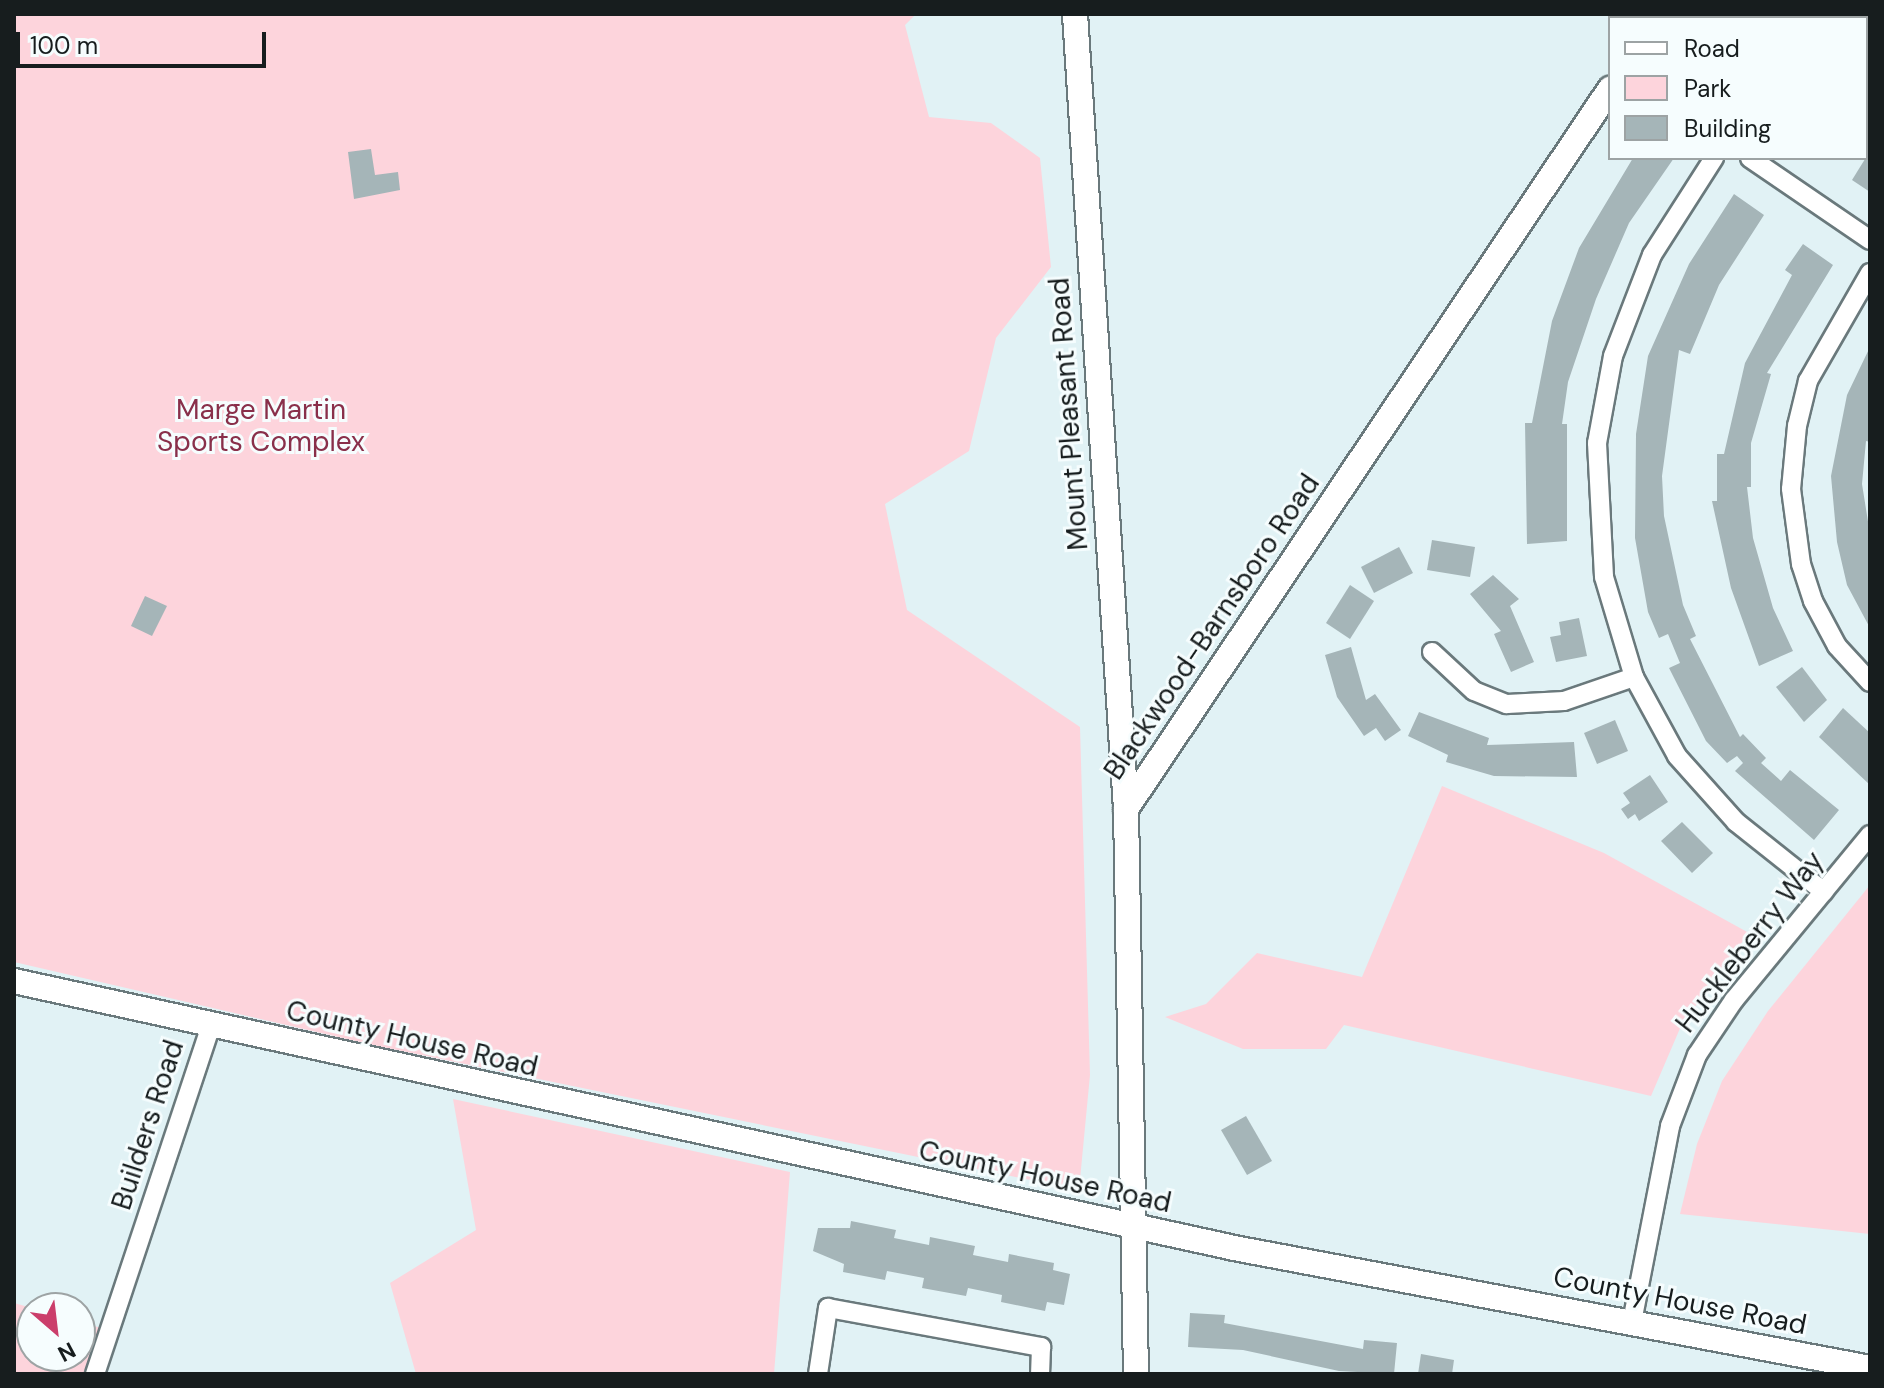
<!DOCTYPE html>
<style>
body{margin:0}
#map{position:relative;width:1884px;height:1388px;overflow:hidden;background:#e1f2f5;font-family:"DM Sans",sans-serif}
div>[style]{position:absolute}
.green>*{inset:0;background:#fdd4dc}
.building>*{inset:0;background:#a5b5b8}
.roads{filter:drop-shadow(2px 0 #6a797c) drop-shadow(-2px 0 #6a797c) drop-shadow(0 2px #6a797c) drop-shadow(0 -2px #6a797c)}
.street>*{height:18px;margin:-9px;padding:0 9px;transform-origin:9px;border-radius:9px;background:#fff}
.secondary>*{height:24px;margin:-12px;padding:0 12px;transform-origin:12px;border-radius:12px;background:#fff}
span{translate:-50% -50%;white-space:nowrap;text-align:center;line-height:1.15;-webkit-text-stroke:6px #f6fdfe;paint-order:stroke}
.park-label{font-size:28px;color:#892f4a}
.street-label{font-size:28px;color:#171d1e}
.frame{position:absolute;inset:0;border:16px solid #171d1e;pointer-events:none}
.legend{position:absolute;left:1608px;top:16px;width:260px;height:144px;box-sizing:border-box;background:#f6fdfe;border:2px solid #9da3a4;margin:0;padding:10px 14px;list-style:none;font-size:24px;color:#171d1e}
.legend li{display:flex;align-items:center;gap:16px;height:40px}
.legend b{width:40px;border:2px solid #9da3a4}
.north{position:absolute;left:16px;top:1292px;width:80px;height:80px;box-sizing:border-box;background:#f6fdfe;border:2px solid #9da3a4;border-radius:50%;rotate:152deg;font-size:22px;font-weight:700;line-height:32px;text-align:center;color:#171d1e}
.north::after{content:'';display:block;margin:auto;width:28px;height:36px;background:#cb3e6b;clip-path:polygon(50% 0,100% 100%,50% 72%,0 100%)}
.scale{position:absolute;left:16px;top:32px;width:250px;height:36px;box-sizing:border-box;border:4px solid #171d1e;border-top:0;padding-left:10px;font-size:24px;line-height:28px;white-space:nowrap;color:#171d1e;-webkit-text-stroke:6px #f6fdfe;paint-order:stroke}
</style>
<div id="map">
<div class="green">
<div style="clip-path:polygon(14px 14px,916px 14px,905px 25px,929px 117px,991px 123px,1040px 158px,1051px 267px,996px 338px,969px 451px,885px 504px,907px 610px,1080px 727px,1090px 1075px,1079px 1190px,373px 1045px,14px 962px)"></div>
<div style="clip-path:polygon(1442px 786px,1604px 853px,1749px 933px,1681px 1026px,1651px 1096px,1344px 1025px,1326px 1049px,1243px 1049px,1165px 1017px,1206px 1004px,1257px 953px,1362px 977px)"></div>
<div style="clip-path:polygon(1870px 885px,1870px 1234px,1680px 1214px,1697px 1144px,1722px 1081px,1768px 1011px)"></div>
<div style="clip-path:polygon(453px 1099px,790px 1172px,774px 1374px,416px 1374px,390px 1283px,476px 1230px)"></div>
<div style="clip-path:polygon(14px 1303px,32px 1308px,32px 1356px,80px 1356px,80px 1322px,112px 1331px,98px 1374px,14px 1374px)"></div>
</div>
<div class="building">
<div style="clip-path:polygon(371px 149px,375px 175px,398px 172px,400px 190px,354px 199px,348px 152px)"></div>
<div style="clip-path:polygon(1870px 151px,1870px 192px,1852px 180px)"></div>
<div style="clip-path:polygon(1633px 158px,1674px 158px,1629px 223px,1596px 299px,1568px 382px,1562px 424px,1567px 424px,1567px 541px,1527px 544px,1525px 423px,1532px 423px,1552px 321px,1579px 248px)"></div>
<div style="clip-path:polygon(1734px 194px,1764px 215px,1719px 285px,1690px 354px,1679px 350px,1662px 476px,1664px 516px,1683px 605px,1696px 636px,1690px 639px,1740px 737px,1743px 734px,1766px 758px,1761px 763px,1781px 781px,1790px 770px,1839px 810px,1814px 840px,1735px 771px,1743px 763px,1737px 756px,1727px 763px,1706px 741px,1669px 668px,1680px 663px,1668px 634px,1659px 638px,1648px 612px,1635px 538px,1636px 434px,1648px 356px,1689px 264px)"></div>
<div style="clip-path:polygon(1803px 244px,1833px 265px,1767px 373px,1771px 374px,1751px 443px,1751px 487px,1747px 487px,1753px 538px,1773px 608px,1793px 651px,1759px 666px,1731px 588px,1712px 501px,1717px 501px,1717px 454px,1724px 454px,1745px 363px,1792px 275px,1785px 270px)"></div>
<div style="clip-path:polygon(1870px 347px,1870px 442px,1866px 441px,1862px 484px,1870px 534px,1870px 628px,1847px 585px,1837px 542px,1831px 476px,1847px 395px)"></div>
<div style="clip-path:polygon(1432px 540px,1475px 547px,1470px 577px,1427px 570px)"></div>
<div style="clip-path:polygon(1399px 547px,1413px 573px,1374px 593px,1361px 567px)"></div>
<div style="clip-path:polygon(1493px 575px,1519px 599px,1510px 606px,1534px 662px,1511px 672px,1494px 634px,1501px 631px,1470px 594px)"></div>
<div style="clip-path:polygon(1350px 585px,1374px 601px,1350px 639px,1326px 623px)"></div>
<div style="clip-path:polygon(145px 596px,167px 606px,152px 636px,131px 626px)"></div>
<div style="clip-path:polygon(1579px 618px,1587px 656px,1556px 662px,1550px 637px,1561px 635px,1559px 622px)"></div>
<div style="clip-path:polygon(1351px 647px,1366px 700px,1375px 694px,1401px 730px,1385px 741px,1376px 728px,1364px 736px,1337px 697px,1325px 655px)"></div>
<div style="clip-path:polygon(1802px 667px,1827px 700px,1804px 722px,1776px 687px)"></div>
<div style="clip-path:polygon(1843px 708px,1870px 733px,1870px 785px,1819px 737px)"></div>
<div style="clip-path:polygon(1419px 712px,1489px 738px,1487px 745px,1574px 742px,1577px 777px,1494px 776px,1446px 762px,1448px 755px,1408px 736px)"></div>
<div style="clip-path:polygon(1615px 720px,1628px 751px,1597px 764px,1584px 733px)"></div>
<div style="clip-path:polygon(1650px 775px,1668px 802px,1639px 821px,1635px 814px,1628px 819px,1621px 809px,1630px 803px,1623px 793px)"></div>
<div style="clip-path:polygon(1682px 822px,1713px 853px,1692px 873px,1661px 841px)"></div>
<div style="clip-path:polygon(1246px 1116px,1272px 1161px,1247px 1175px,1221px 1130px)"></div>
<div style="clip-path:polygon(851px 1221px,896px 1230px,894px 1238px,929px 1245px,930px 1237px,975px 1246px,973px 1255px,1008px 1262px,1009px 1254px,1054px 1263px,1053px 1270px,1070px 1274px,1064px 1305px,1047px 1302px,1045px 1311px,1001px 1302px,1002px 1295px,968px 1288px,966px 1296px,922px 1288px,924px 1278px,887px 1271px,885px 1280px,843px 1272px,844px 1264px,813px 1251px,818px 1228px,850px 1228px)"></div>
<div style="clip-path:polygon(1190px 1313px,1225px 1315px,1224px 1323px,1363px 1349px,1364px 1340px,1397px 1343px,1394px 1374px,1339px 1371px,1243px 1350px,1188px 1347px)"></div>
<div style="clip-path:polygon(1421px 1354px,1454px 1360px,1452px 1374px,1418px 1374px)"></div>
</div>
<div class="roads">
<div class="street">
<div style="left:1807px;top:18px;width:5px;rotate:-53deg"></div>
<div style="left:1714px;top:158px;width:115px;rotate:122.6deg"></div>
<div style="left:1652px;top:255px;width:108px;rotate:111.1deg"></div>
<div style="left:1613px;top:356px;width:88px;rotate:100.4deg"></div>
<div style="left:1597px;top:443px;width:134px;rotate:87deg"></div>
<div style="left:1604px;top:577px;width:104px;rotate:73.3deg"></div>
<div style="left:1634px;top:677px;width:90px;rotate:61.4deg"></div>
<div style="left:1677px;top:756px;width:89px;rotate:48.2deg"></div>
<div style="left:1736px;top:822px;width:112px;rotate:38.5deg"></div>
<div style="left:1750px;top:158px;width:145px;rotate:34.3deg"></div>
<div style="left:1870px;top:273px;width:125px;rotate:119.9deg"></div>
<div style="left:1808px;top:381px;width:46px;rotate:103.7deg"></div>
<div style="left:1797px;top:426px;width:63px;rotate:95.4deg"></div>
<div style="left:1791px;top:489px;width:76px;rotate:82.4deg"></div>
<div style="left:1801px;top:564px;width:39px;rotate:72deg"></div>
<div style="left:1813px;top:601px;width:51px;rotate:61.9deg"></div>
<div style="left:1837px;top:646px;width:49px;rotate:47.5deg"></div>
<div style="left:1432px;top:652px;width:57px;rotate:42.9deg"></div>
<div style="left:1474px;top:691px;width:35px;rotate:22deg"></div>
<div style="left:1507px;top:704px;width:57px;rotate:-3deg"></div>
<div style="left:1564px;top:701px;width:74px;rotate:-18.9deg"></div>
<div style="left:1632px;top:1322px;width:200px;rotate:-79deg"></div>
<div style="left:1670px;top:1126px;width:76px;rotate:-69.2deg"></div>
<div style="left:1697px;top:1055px;width:66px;rotate:-56.1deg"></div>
<div style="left:1734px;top:1000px;width:214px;rotate:-50.5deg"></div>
<div style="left:95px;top:1374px;width:367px;rotate:-71.6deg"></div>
<div style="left:818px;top:1374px;width:67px;rotate:-81.4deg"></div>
<div style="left:828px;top:1308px;width:217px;rotate:10.4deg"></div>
<div style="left:1041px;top:1347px;width:27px;rotate:92deg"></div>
</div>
<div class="secondary">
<div style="left:1075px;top:14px;width:797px;rotate:86.33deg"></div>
<div style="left:1126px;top:809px;width:565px;rotate:88.99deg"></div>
<div style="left:1655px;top:18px;width:5px;rotate:-53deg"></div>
<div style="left:1126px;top:809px;width:868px;rotate:-56.09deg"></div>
<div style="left:14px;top:981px;width:1249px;rotate:12.34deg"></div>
<div style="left:1234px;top:1248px;width:647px;rotate:10.68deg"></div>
</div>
</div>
<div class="park-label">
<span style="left:261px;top:426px">Marge Martin<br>Sports Complex</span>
</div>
<div class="street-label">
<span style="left:1069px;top:414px;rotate:-94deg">Mount Pleasant Road</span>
<span style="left:1212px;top:627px;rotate:-56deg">Blackwood-Barnsboro Road</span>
<span style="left:1750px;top:942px;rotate:-52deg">Huckleberry Way</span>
<span style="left:412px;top:1039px;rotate:13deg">County House Road</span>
<span style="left:148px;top:1125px;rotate:-72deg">Builders Road</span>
<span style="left:1045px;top:1177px;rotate:12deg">County House Road</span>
<span style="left:1680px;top:1301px;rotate:11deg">County House Road</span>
</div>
<div class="frame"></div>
<ul class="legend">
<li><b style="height:10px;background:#fff"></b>Road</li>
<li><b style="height:22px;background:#fdd4dc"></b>Park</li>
<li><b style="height:22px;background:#a5b5b8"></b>Building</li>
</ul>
<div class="north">N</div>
<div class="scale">100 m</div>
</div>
